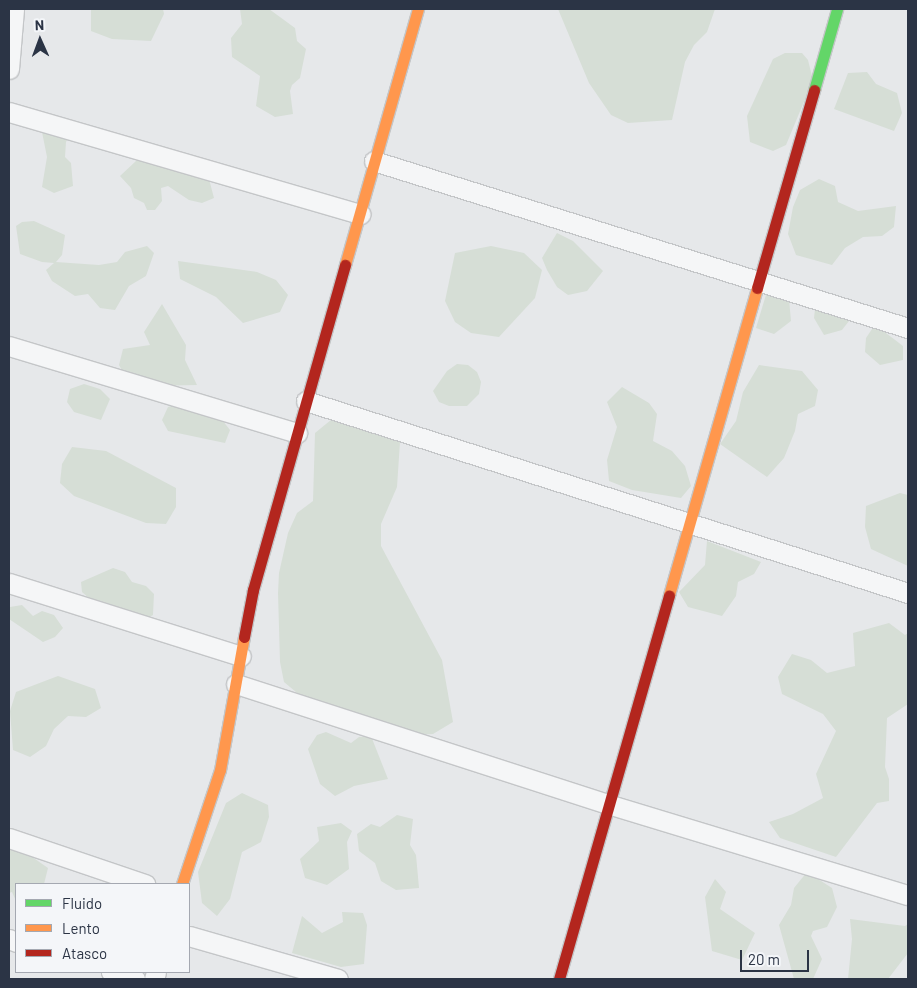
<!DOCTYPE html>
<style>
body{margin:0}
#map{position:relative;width:917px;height:988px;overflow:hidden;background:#e6e8ea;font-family:Barlow,sans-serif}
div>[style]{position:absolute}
.green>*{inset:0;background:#d6ded6}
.roads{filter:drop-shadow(1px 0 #c4c6c8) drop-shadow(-1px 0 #c4c6c8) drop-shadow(0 1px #c4c6c8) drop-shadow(0 -1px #c4c6c8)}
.street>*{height:19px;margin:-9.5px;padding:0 9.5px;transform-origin:9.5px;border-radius:9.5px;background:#f5f6f7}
.fast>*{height:11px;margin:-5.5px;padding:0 5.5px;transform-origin:5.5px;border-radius:5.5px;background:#63d668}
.slow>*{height:11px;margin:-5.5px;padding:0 5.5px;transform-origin:5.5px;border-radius:5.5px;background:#ff974d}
.jam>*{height:11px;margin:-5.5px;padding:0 5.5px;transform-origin:5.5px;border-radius:5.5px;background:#b3261e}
span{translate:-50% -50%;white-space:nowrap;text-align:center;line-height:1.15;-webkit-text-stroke:4px #f4f6f9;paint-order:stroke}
.frame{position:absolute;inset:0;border:10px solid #2b3445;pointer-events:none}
.legend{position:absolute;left:15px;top:883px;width:175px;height:90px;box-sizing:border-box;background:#f4f6f9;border:1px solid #a4a8b1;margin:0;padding:6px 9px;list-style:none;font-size:15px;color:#2b3445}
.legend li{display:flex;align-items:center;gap:10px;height:25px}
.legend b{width:25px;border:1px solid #a4a8b1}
.north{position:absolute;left:15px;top:15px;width:50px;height:50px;-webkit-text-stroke:4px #f4f6f9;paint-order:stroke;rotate:358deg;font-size:14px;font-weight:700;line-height:20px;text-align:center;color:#2b3445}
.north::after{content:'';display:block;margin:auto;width:18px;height:22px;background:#2b3445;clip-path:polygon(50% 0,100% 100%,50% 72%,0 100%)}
.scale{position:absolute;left:740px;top:950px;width:69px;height:22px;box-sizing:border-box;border:2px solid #2b3445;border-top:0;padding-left:6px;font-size:15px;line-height:18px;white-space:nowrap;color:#2b3445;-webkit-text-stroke:4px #f4f6f9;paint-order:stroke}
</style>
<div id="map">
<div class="green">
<div style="clip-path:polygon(91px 9px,163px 9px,164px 14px,151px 41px,112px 39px,91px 31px)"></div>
<div style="clip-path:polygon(240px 9px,269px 9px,295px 28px,297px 41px,306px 49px,300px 78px,292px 85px,290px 91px,293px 114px,275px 117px,256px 106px,260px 76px,232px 57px,231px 38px,242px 24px)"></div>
<div style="clip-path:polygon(558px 9px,715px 9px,707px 32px,694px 45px,685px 62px,672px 120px,628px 123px,611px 115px,589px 83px)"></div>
<div style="clip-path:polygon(785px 53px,802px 53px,808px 60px,813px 80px,786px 145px,773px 151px,750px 142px,747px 116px,773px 59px)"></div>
<div style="clip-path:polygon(867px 72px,876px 84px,897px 93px,902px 113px,894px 131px,834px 109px,848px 73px)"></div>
<div style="clip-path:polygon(54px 129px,70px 135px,66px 142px,65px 157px,71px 163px,73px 186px,54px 193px,42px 187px,47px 157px,42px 132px)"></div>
<div style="clip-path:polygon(136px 161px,150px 161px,209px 179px,214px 198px,202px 203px,189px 200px,168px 186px,161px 188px,162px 201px,155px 210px,147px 210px,144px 203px,134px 198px,131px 188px,120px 176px)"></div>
<div style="clip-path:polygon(819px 179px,835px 186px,838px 202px,858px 211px,896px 206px,894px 227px,882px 236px,863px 237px,845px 248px,832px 265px,796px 255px,788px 234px,793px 207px,800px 190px)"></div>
<div style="clip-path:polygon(34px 221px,65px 235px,62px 255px,56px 262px,99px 265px,117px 262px,125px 252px,147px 246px,154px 253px,146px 276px,129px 286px,115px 310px,100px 308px,88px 294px,75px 296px,52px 281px,46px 270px,54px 263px,42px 262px,20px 254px,16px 226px,22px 222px)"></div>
<div style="clip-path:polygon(557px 233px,573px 241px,603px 271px,587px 291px,568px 295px,557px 287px,547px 270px,542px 258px)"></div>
<div style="clip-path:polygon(491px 246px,524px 253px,542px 270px,535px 298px,499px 337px,471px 333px,455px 322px,445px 301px,455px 253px)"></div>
<div style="clip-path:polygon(178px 261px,257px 272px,276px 280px,288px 295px,280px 312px,243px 323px,216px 297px,180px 279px)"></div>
<div style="clip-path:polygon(768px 288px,789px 299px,791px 321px,774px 334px,756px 328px)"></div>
<div style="clip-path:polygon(830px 297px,845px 306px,849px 321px,842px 330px,824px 335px,814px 318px,815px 309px)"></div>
<div style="clip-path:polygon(162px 304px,186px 345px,185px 360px,197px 385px,149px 386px,124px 374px,119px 365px,123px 349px,150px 345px,144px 332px)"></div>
<div style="clip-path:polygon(878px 327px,903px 346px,903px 360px,880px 365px,865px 352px,866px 338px,872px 329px)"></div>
<div style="clip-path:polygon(457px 364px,468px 365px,477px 372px,481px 382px,479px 394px,467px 406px,449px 406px,439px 402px,433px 391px,447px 371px)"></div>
<div style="clip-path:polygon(759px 365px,802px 371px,818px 390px,815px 406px,798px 414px,795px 431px,784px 458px,767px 477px,720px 444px,736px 421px,743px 392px)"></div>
<div style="clip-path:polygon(84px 384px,100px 389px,110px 399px,101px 420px,74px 412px,67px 402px,70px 389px)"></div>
<div style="clip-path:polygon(622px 387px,649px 403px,657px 414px,653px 441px,672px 451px,685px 466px,691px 486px,681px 498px,632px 490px,609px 481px,607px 460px,617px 427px,607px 402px)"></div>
<div style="clip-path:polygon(178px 404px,215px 411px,230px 430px,225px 443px,168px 431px,162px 420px,168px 407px)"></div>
<div style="clip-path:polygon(357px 410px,377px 414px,393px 425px,400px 442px,397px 487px,381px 524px,381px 546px,442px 660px,453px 722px,433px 734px,412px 735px,302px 697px,284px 682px,280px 662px,278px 593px,279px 573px,288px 533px,297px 513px,313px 501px,315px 433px,337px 415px)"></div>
<div style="clip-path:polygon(72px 447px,106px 451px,176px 488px,176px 507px,166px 524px,146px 523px,74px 496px,60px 483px,62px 464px)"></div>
<div style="clip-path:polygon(900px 493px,908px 495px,908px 566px,871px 549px,865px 527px,866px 506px)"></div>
<div style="clip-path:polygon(707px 541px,761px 562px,754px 574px,738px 582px,736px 596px,722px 616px,688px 607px,679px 592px,705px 565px)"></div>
<div style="clip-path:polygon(113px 568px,125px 572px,132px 582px,146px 586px,154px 594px,153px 615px,144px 620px,90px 599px,82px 592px,81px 582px)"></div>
<div style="clip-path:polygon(22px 605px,33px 616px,42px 611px,54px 615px,63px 628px,55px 637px,43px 642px,9px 619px,10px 607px)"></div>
<div style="clip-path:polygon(889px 623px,905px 635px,908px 633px,908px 704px,887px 718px,885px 767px,889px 779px,889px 801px,877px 803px,836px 857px,780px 838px,769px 822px,793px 814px,823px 798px,816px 774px,836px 731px,823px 714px,782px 694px,778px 677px,792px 654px,811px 660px,827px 673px,855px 666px,853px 633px)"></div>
<div style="clip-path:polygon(58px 676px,95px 689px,101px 708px,86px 717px,68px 716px,54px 729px,46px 746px,30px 757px,13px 750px,10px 711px,16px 692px)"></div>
<div style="clip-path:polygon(326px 732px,351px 743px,359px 737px,371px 736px,388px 779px,354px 786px,335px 796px,320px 784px,308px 749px,317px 735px)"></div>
<div style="clip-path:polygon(242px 793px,268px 805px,269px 817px,261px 842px,242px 852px,230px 899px,217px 916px,202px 903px,198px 872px,226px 803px)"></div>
<div style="clip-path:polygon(397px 815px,413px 819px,410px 845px,416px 855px,419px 888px,396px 890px,381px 881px,375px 863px,359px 851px,357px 834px,371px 824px,380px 827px)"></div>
<div style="clip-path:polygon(341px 823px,352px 831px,347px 842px,349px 869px,327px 885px,305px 878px,300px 859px,319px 841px,317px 827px)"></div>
<div style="clip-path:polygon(9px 846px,22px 850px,48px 868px,44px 884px,16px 884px,16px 901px,12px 892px,9px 893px)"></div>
<div style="clip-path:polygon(807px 872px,832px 888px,837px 907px,827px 927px,813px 931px,811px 936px,822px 959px,813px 979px,794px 979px,779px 925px,791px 905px,794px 888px)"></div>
<div style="clip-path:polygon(715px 879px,726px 892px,720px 909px,755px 933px,742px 960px,712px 951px,705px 897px)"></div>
<div style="clip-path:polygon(342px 912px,363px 913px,367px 925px,364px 964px,341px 967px,292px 953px,302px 916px,322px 933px,343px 922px)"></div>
<div style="clip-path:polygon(850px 919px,905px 926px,908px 924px,908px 953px,888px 979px,848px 979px,852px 939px)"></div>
</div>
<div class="roads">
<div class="street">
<div style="left:9px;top:69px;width:60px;rotate:-85.2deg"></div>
<div style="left:9px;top:112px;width:366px;rotate:16.2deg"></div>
<div style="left:374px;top:161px;width:560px;rotate:17.37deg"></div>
<div style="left:9px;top:346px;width:301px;rotate:16.8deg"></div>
<div style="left:306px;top:401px;width:632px;rotate:17.69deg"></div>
<div style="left:9px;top:583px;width:243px;rotate:17.5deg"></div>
<div style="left:236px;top:684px;width:394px;rotate:17.9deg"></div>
<div style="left:611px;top:805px;width:310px;rotate:16.9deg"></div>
<div style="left:9px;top:838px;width:144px;rotate:18.7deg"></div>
<div style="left:189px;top:936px;width:155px;rotate:16.1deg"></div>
<div style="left:9px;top:939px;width:8px;rotate:23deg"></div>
<div style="left:111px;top:972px;width:25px;rotate:16deg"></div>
<div style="left:154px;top:979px;width:7px;rotate:-74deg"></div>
</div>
<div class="fast">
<div style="left:814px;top:90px;width:84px;rotate:-74.1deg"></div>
</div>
<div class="slow">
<div style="left:345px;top:265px;width:266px;rotate:-74.1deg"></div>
<div style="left:669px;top:595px;width:319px;rotate:-74deg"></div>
<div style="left:182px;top:884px;width:120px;rotate:-71.6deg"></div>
<div style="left:220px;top:770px;width:135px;rotate:-79.8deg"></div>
</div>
<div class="jam">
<div style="left:757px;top:288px;width:206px;rotate:-73.9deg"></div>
<div style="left:244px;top:637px;width:48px;rotate:-79.2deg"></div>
<div style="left:253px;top:590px;width:338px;rotate:-74.2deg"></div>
<div style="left:559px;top:979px;width:399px;rotate:-74deg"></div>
</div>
</div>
<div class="frame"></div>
<ul class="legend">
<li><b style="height:6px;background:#63d668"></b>Fluido</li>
<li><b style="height:6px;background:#ff974d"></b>Lento</li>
<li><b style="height:6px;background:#b3261e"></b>Atasco</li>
</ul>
<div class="north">N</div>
<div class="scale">20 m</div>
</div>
